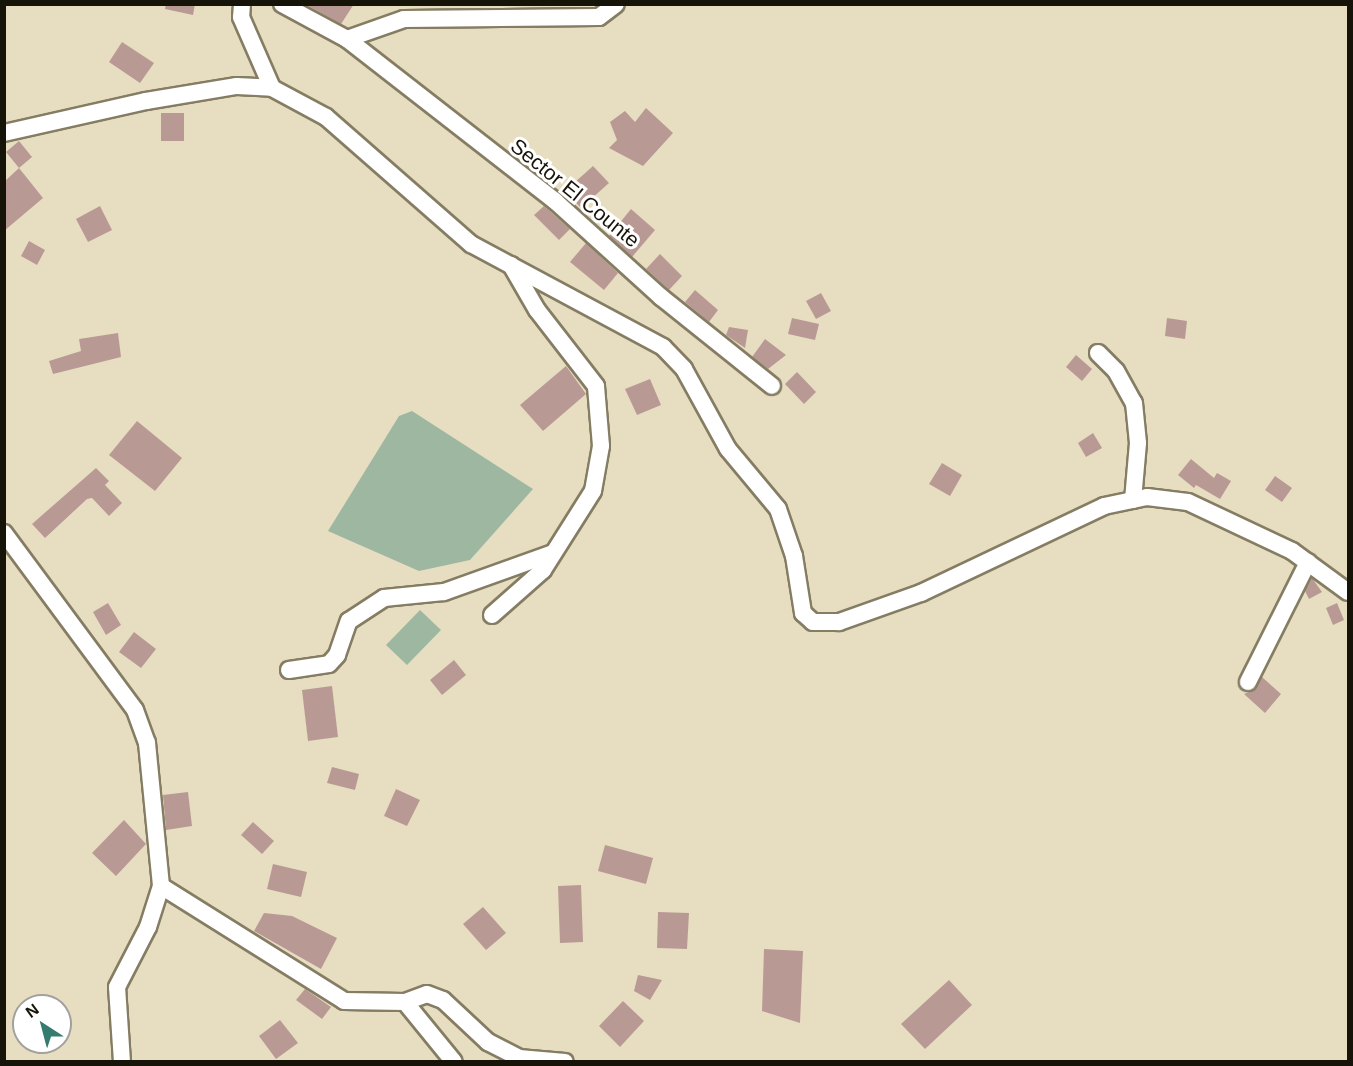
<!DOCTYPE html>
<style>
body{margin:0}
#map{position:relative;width:1353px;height:1066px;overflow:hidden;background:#e7dec2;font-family:Helvetica,sans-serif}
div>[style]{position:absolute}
.green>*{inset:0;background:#9eb7a1}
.building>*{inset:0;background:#b99994}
.roads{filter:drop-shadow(2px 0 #857d63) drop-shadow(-2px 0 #857d63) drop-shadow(0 2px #857d63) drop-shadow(0 -2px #857d63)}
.minor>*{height:16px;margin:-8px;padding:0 8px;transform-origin:8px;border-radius:8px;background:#fff}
span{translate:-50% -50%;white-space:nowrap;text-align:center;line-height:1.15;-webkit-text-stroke:6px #fff;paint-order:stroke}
.street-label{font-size:21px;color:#161309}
.frame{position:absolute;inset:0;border:6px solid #161309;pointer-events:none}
.north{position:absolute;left:12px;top:994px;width:60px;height:60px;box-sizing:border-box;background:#fff;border:2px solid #a2a19d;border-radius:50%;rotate:324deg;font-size:16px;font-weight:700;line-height:24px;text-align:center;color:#161309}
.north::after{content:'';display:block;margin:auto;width:21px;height:27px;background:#367b70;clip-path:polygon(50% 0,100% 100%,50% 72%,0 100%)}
</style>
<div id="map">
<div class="green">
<div style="clip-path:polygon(412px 411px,533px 489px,470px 560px,419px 571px,328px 531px,399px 416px)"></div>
<div style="clip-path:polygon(420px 610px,441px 630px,407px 665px,386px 645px)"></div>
</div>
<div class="building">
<div style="clip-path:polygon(166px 4px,195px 4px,193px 15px,165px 9px)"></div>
<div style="clip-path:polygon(305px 4px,354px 4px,341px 24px)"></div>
<div style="clip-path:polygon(122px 42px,154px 63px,140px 83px,109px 62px)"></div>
<div style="clip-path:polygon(646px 108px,673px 133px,643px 166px,609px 148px,617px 140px,610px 122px,625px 111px,635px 122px)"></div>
<div style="clip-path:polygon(161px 113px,184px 113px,184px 141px,161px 141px)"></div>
<div style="clip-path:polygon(19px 141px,32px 157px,19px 168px,6px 152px)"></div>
<div style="clip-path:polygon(593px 166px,609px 183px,581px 208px,565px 191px)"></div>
<div style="clip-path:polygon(19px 168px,43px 198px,4px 231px,4px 182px)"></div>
<div style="clip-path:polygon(100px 206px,112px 230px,88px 242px,76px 219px)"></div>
<div style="clip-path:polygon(544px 206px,570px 229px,559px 240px,534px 215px)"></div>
<div style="clip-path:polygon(631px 209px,655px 230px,632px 257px,609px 236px)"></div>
<div style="clip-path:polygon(29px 241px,45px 250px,37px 265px,21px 256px)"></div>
<div style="clip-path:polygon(586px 243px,618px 273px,604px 290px,570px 262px)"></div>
<div style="clip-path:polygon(660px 254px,682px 276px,669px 290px,646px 269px)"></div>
<div style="clip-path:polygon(695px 290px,718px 310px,709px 322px,685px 302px)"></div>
<div style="clip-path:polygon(821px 293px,831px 311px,816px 319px,806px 301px)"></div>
<div style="clip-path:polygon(792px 318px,819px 324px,815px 340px,788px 334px)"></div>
<div style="clip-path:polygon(1167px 318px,1187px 321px,1185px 339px,1165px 336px)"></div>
<div style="clip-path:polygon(729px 327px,748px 330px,745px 348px,726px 335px)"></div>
<div style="clip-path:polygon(118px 333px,121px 357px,53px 374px,49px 361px,81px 351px,79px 339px)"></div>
<div style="clip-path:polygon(765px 339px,786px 355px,768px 369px,752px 357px)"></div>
<div style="clip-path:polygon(1076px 355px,1092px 369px,1082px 381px,1066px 367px)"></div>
<div style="clip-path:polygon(566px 366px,586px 394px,543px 431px,520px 405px)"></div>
<div style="clip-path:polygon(797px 372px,816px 392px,804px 404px,785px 384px)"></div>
<div style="clip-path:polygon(650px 379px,661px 405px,637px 415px,625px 389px)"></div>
<div style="clip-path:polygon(137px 421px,182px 458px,155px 491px,109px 455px)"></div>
<div style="clip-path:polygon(1093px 433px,1102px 448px,1086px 457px,1078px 443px)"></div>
<div style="clip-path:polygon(1191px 459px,1214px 478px,1217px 473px,1231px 481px,1220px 499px,1196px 485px,1194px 488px,1178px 475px)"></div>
<div style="clip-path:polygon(942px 463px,962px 475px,950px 496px,929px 484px)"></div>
<div style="clip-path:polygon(96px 468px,109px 481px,105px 485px,122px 503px,109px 516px,92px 498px,87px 499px,45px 538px,32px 524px)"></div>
<div style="clip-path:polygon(1275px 476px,1292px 488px,1282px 502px,1265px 490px)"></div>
<div style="clip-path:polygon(1312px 578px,1322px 592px,1309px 599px,1305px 591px)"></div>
<div style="clip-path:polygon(108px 603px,121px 625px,106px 635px,93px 612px)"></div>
<div style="clip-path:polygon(1337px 603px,1344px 620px,1333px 625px,1326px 608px)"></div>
<div style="clip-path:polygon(134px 632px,156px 649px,141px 668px,119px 652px)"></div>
<div style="clip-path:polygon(454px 660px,466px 675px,442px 695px,430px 680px)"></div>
<div style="clip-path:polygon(1262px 677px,1281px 694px,1265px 713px,1244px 694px,1254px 690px)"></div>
<div style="clip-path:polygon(332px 686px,338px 737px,308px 741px,302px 690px)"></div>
<div style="clip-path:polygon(332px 767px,359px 774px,355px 790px,327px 783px)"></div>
<div style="clip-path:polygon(396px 789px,420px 800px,407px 826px,384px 816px)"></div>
<div style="clip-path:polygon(188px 792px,192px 826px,166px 830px,163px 795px)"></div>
<div style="clip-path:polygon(124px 820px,146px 844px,116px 876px,92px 853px)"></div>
<div style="clip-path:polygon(253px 822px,274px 841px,262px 854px,241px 835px)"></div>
<div style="clip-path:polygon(605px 845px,653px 858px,646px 884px,598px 871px)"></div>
<div style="clip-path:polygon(273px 864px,307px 872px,301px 897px,267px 889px)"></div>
<div style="clip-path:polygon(581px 885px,583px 942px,560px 943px,558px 886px)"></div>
<div style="clip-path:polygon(483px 907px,506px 933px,486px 950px,463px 924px)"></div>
<div style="clip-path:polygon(658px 912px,689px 913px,687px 949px,657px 948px)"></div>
<div style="clip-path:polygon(264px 913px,292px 916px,337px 938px,321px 969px,254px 931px)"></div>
<div style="clip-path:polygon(764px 949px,803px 951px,800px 1023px,762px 1011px)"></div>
<div style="clip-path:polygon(638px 975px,662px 980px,650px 1000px,634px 991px)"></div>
<div style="clip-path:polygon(949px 980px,972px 1005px,925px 1049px,901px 1024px)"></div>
<div style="clip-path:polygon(305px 989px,331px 1007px,322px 1019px,296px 1000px)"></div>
<div style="clip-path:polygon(623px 1001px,644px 1021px,620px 1047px,599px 1026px)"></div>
<div style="clip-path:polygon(280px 1020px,298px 1043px,276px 1059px,259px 1036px)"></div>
</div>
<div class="roads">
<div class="minor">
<div style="left:242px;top:4px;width:13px;rotate:94deg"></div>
<div style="left:241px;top:17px;width:77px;rotate:66.4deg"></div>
<div style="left:282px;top:4px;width:74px;rotate:28.3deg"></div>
<div style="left:347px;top:39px;width:60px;rotate:-19.3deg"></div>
<div style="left:404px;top:19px;width:195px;rotate:-0.6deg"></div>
<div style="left:599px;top:17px;width:21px;rotate:-37deg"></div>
<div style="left:347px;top:39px;width:264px;rotate:37.9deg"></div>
<div style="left:555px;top:201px;width:143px;rotate:42.2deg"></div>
<div style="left:661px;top:297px;width:142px;rotate:38.7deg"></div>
<div style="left:4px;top:133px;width:146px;rotate:-12.7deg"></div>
<div style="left:146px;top:101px;width:92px;rotate:-9.4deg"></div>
<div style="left:237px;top:86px;width:35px;rotate:3deg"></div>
<div style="left:272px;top:88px;width:61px;rotate:28.2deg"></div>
<div style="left:326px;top:117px;width:193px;rotate:41.2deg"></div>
<div style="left:471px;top:244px;width:218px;rotate:28.2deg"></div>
<div style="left:663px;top:347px;width:30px;rotate:46deg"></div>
<div style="left:684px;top:369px;width:91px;rotate:61.2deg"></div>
<div style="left:728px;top:449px;width:78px;rotate:50.2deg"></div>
<div style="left:778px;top:509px;width:50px;rotate:71.2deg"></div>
<div style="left:794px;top:556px;width:58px;rotate:81deg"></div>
<div style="left:803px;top:613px;width:13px;rotate:42deg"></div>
<div style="left:813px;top:622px;width:26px"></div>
<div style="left:839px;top:622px;width:87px;rotate:-19.5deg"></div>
<div style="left:921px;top:593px;width:203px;rotate:-25.4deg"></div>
<div style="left:1104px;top:506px;width:44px;rotate:-11.8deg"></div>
<div style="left:1147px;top:497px;width:41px;rotate:7deg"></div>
<div style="left:1188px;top:502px;width:115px;rotate:25.2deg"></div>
<div style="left:1292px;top:551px;width:69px;rotate:36.2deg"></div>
<div style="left:1098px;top:353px;width:25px;rotate:45deg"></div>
<div style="left:1116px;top:371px;width:37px;rotate:61deg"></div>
<div style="left:1134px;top:403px;width:40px;rotate:84.3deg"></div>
<div style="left:1138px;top:443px;width:57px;rotate:95deg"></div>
<div style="left:4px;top:533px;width:220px;rotate:53.5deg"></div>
<div style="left:135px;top:710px;width:35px;rotate:70deg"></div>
<div style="left:147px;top:743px;width:144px;rotate:84.4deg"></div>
<div style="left:161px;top:886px;width:216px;rotate:32.1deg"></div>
<div style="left:344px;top:1001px;width:61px;rotate:0.9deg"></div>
<div style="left:405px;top:1002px;width:77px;rotate:50.8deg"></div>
<div style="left:492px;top:615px;width:68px;rotate:-41.4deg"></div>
<div style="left:543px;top:570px;width:93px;rotate:-57.7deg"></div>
<div style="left:593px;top:491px;width:46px;rotate:-79.9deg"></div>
<div style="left:601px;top:446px;width:60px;rotate:-94.8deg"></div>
<div style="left:596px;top:386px;width:96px;rotate:-127.8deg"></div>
<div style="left:537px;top:310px;width:52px;rotate:-120deg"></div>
<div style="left:289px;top:670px;width:40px;rotate:-8.5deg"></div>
<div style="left:329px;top:664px;width:12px;rotate:-48deg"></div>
<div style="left:337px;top:655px;width:36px;rotate:-71deg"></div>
<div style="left:349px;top:621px;width:42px;rotate:-33.3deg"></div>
<div style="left:384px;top:598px;width:60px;rotate:-5.7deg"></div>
<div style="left:444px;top:592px;width:113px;rotate:-19.7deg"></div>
<div style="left:1248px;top:682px;width:134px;rotate:-63.4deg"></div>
<div style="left:405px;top:1002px;width:23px;rotate:-20deg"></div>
<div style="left:427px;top:994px;width:17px;rotate:21deg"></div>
<div style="left:443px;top:1000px;width:62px;rotate:43deg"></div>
<div style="left:488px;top:1042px;width:35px;rotate:27deg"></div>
<div style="left:519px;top:1058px;width:46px;rotate:5deg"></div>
<div style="left:122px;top:1062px;width:75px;rotate:-93.8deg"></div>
<div style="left:117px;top:987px;width:68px;rotate:-62.7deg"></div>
<div style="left:148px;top:927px;width:43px;rotate:-72.4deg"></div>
</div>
</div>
<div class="street-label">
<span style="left:575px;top:193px;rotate:39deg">Sector El Counte</span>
</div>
<div class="frame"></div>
<div class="north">N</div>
</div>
